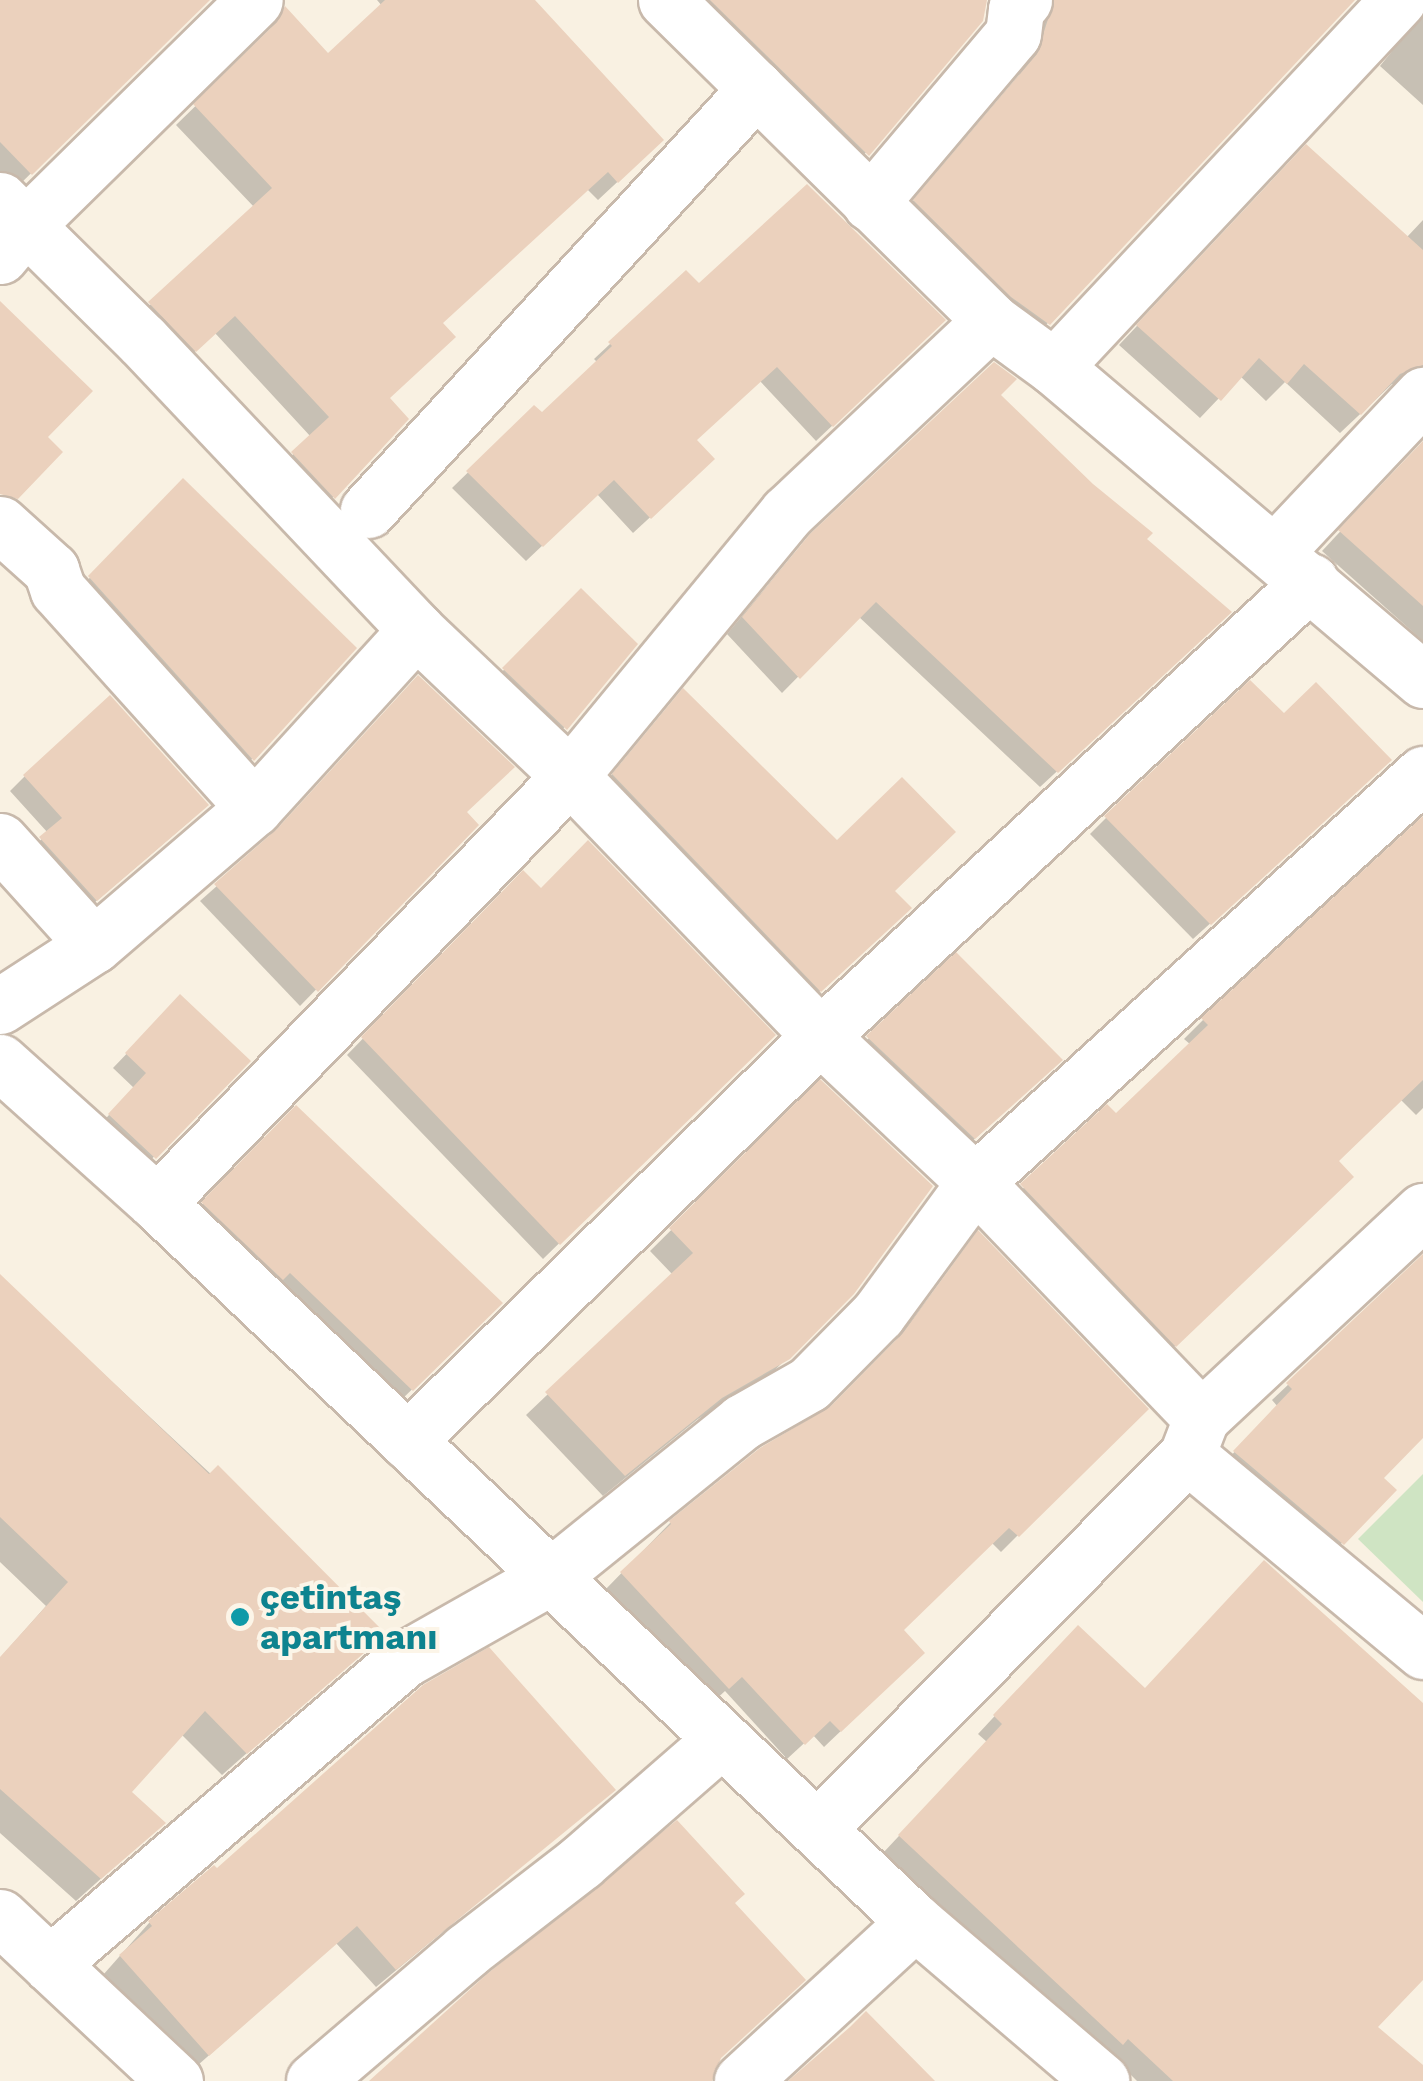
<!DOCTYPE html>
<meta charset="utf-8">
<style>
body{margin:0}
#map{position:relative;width:1423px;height:2081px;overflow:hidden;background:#f9f1e2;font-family:"Work Sans",sans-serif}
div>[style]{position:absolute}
.green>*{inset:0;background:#cfe4c3}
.shadow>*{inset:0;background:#0003}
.building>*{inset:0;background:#ebd1bd}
.roads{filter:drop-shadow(2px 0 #c8b9ab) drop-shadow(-2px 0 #c8b9ab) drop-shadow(0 2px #c8b9ab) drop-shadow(0 -2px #c8b9ab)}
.minor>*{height:55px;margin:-27.5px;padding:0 27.5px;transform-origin:27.5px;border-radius:27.5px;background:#fff}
.dots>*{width:28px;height:28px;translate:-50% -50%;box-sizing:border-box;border:5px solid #fcf5e8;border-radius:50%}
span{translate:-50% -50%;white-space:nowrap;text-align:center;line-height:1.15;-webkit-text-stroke:8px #fcf5e8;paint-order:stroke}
.culture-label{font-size:35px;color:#0d838f;font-weight:700}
.left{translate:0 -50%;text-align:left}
</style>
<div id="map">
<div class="green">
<div style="clip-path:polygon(1423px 1474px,1423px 1602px,1358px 1539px)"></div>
</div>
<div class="shadow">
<div style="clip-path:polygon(0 0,207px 0,12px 192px,0 180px)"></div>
<div style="clip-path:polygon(377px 0,534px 0,642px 159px,598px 200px,587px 189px,440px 324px,387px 399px,333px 497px,315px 516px,274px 473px,311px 437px,215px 333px,176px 369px,131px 323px,254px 207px,176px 125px,259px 44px,285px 10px,328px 57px,382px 6px)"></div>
<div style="clip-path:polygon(673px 0,985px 0,981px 20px,848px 173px)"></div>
<div style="clip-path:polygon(1029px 0,1352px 0,1029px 343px,896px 221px,1019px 75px,1037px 26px)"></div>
<div style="clip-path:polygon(1423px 0,1423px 105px,1380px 66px,1410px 29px,1410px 12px)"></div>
<div style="clip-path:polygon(1288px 166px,1407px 237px,1423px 220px,1423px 390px,1411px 383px,1392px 384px,1340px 433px,1285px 382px,1266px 401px,1240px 376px,1200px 418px,1119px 345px)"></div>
<div style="clip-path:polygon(699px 287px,927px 336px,816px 441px,759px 380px,695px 440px,696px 475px,633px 533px,597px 494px,526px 561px,452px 488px,534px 408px,542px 416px,598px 363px,594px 359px,610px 344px)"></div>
<div style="clip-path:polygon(1423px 443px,1423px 641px,1322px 551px)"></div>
<div style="clip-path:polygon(183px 482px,354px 648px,239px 773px,76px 592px)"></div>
<div style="clip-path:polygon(1144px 540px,1212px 628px,1040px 787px,858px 616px,782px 693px,727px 634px,794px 554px)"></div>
<div style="clip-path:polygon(581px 592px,635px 645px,549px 745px,488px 686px)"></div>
<div style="clip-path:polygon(669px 706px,892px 891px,894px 923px,805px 1005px,599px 790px)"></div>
<div style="clip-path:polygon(1284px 717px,1373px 776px,1193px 939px,1090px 834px,1106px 818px)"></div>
<div style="clip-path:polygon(25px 776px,191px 820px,81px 914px,26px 854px,48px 833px,10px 791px)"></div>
<div style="clip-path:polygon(464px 813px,476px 825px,300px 1006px,200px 901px,272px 837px)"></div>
<div style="clip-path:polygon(1423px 820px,1423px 1108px,1416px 1115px,1400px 1099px,1335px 1161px,1332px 1196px,1156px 1364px,1003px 1204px,1116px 1117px,1191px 1045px,1184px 1039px,1203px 1020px)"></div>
<div style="clip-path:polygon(523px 873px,540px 892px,773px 1035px,543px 1259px,347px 1055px)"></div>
<div style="clip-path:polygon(956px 956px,1043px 1076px,958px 1154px,852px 1054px)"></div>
<div style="clip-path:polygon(180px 998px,247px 1061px,140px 1171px,96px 1129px,134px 1088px,113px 1068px)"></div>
<div style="clip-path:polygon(820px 1083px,852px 1292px,765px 1380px,698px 1419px,603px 1496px,526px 1415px,673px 1275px,650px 1251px)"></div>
<div style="clip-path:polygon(296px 1108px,500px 1303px,390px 1411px,182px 1225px)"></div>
<div style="clip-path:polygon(978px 1234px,1145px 1409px,1001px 1552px,991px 1542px,900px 1630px,906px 1669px,824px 1747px,813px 1735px,787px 1759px,725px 1691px,712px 1703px,605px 1590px,670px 1523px,761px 1450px,832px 1408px,887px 1352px)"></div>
<div style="clip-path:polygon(1423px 1257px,1423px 1434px,1381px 1478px,1394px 1490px,1326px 1559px,1219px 1468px,1278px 1407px,1272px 1400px)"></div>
<div style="clip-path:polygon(0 1277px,382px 1634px,222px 1775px,181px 1734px,128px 1792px,163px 1823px,76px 1901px,0 1833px,0 1658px,46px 1606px,0 1562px)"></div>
<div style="clip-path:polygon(1061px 1645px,1145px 1691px,1423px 1704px,1423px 1977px,1374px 2027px,1423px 2068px,1423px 2081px,1137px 2081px,1110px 2054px,1104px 2060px,883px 1853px,987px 1742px,978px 1734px)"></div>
<div style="clip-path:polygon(613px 1790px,376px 1987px,336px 1943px,189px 2073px,103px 1975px,149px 1923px,214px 1868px,217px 1871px)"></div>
</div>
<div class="building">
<div style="clip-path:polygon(0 0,210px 0,32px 175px,0 142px)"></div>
<div style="clip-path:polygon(385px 0,535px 0,664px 140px,618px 183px,608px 172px,443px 323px,456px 337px,390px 398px,409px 419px,335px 499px,291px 452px,329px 417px,235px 316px,196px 352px,148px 302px,272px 188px,193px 104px,277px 22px,285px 6px,328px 53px)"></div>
<div style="clip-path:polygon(710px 0,987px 0,983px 21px,869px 156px)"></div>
<div style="clip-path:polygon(1054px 0,1355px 0,1050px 325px,1011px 297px,913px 200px,1037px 54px)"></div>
<div style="clip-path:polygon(1306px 144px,1423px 250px,1423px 365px,1400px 374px,1361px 415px,1304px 364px,1287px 384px,1259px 358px,1221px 401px,1136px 325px)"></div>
<div style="clip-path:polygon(807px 184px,946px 320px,833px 427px,777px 367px,697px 440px,715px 459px,651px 519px,614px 480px,543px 547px,466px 471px,534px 405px,542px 412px,612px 346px,608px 342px,686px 270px,699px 283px)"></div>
<div style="clip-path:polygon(0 301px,93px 391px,48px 437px,63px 452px,18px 499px,0 494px)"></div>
<div style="clip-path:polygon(994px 362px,1017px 379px,1001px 395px,1093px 484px,1153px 533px,1147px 539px,1232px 612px,1058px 773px,876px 602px,800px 679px,742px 617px,810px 534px)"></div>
<div style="clip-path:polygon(1423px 441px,1423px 606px,1338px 530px)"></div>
<div style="clip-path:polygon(183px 478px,357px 648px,254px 761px,88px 576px)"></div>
<div style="clip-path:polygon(581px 588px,638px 644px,567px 730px,502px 668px)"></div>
<div style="clip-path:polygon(418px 675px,515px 767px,467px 812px,479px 825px,318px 992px,214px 884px,277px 829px)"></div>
<div style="clip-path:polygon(1250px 680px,1284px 713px,1316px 682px,1392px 760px,1211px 925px,1104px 816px)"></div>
<div style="clip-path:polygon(683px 688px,837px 840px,902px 777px,956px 832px,895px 891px,912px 908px,821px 992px,612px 774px)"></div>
<div style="clip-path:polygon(110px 695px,209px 805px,97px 901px,39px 837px,62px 818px,23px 775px)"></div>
<div style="clip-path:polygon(1423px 816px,1423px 1080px,1339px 1161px,1354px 1177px,1176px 1347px,1020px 1184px,1107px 1104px,1116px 1113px,1208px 1025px,1201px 1018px)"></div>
<div style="clip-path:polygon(588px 840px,776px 1035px,560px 1245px,361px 1037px,523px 870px,541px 888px)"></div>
<div style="clip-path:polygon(956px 952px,1063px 1060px,975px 1139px,866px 1036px)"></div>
<div style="clip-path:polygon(180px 994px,251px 1061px,156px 1159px,108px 1114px,146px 1073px,125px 1053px)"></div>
<div style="clip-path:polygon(820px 1079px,933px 1186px,854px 1294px,790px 1359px,722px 1398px,625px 1476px,545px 1392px,693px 1253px,669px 1228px)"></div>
<div style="clip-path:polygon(296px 1105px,503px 1303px,413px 1391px,290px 1273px,283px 1280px,201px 1202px)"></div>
<div style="clip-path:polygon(978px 1230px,1149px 1409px,1019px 1537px,1009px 1528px,904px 1630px,925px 1653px,841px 1732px,830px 1721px,805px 1745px,742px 1677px,729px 1689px,620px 1572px,671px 1524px,669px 1521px,760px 1448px,831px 1406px,903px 1333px)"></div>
<div style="clip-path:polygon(1423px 1254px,1423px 1438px,1384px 1478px,1397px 1490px,1344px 1545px,1233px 1451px,1292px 1389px,1286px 1383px)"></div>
<div style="clip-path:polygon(0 1274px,209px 1474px,218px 1465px,386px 1634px,247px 1754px,205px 1711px,132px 1792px,166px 1823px,101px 1879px,0 1789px,0 1657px,68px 1582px,0 1517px)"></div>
<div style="clip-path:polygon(1264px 1560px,1423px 1703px,1423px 1980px,1378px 2027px,1423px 2065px,1423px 2081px,1173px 2081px,1128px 2039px,1123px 2045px,898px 1835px,1002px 1724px,993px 1715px,1078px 1625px,1145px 1688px)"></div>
<div style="clip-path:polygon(489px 1647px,616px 1790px,396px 1970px,357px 1926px,209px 2056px,119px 1955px,152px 1926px,148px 1921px,214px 1865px,217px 1868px,423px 1685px)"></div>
<div style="clip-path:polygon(677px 1820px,745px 1894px,735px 1903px,806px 1980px,721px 2058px,712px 2081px,369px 2081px,486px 1975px)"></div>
<div style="clip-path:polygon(866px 2011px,935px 2081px,788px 2081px,850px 2027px)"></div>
</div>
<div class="roads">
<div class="minor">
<div style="left:666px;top:0;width:457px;rotate:44.6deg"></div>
<div style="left:991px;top:321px;width:78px;rotate:36.1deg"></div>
<div style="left:1054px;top:367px;width:484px;rotate:40.3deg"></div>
<div style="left:0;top:200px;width:201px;rotate:44.6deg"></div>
<div style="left:143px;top:341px;width:398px;rotate:46.6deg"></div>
<div style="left:416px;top:630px;width:212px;rotate:43.5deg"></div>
<div style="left:570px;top:776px;width:361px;rotate:46.1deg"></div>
<div style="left:820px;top:1036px;width:213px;rotate:43.3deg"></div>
<div style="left:975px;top:1182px;width:327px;rotate:46.2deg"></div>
<div style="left:870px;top:203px;width:221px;rotate:-49.8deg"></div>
<div style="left:1013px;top:34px;width:25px;rotate:-83deg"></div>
<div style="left:1016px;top:9px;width:12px;rotate:-48deg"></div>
<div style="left:0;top:256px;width:39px;rotate:-50deg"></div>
<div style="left:25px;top:226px;width:322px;rotate:-44.5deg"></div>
<div style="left:1054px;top:367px;width:503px;rotate:-46.85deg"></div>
<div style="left:368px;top:510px;width:573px;rotate:-47.34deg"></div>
<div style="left:0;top:524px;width:69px;rotate:42deg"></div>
<div style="left:51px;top:570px;width:21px;rotate:71deg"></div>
<div style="left:58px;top:590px;width:293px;rotate:48deg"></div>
<div style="left:1275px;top:552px;width:216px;rotate:-46.7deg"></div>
<div style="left:0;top:841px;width:140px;rotate:47.9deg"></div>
<div style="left:0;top:1006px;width:112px;rotate:-33deg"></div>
<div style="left:94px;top:945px;width:211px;rotate:-40.6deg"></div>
<div style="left:254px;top:808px;width:241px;rotate:-47.7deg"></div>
<div style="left:0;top:1062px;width:211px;rotate:41.9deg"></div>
<div style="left:157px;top:1203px;width:1045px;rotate:43.49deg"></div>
<div style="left:915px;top:1922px;width:245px;rotate:40.5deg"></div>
<div style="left:157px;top:1203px;width:594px;rotate:-45.95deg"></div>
<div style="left:570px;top:776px;width:341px;rotate:-50.5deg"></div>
<div style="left:787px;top:513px;width:280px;rotate:-43.3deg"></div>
<div style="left:407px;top:1441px;width:578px;rotate:-44.44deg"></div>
<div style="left:820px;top:1036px;width:669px;rotate:-42.82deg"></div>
<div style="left:1187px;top:1455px;width:307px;rotate:39.7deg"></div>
<div style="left:817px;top:1829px;width:526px;rotate:-45.31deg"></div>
<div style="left:1187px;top:1455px;width:40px;rotate:-69deg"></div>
<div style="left:1201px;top:1418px;width:304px;rotate:-43deg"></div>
<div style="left:0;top:1917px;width:69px;rotate:43.2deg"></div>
<div style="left:175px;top:2081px;width:171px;rotate:-136.9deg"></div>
<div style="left:50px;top:1964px;width:468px;rotate:-40.7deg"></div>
<div style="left:405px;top:1659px;width:167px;rotate:-29.5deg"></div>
<div style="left:550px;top:1577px;width:247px;rotate:-38.9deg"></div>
<div style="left:742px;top:1422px;width:77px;rotate:-29.6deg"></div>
<div style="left:809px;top:1384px;width:98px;rotate:-45.4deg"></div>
<div style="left:878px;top:1314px;width:164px;rotate:-53.7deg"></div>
<div style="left:975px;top:1182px;width:606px;rotate:-42.32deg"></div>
<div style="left:314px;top:2081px;width:200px;rotate:-40.5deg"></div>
<div style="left:466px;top:1951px;width:145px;rotate:-37.7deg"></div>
<div style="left:581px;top:1862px;width:186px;rotate:-41.1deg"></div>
<div style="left:742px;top:2081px;width:235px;rotate:-42.6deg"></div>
</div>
</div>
<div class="dots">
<div style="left:240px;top:1617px;background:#0f9aa8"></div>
</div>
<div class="culture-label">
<span class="left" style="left:260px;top:1617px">çetintaş<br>apartmanı</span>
</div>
</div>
